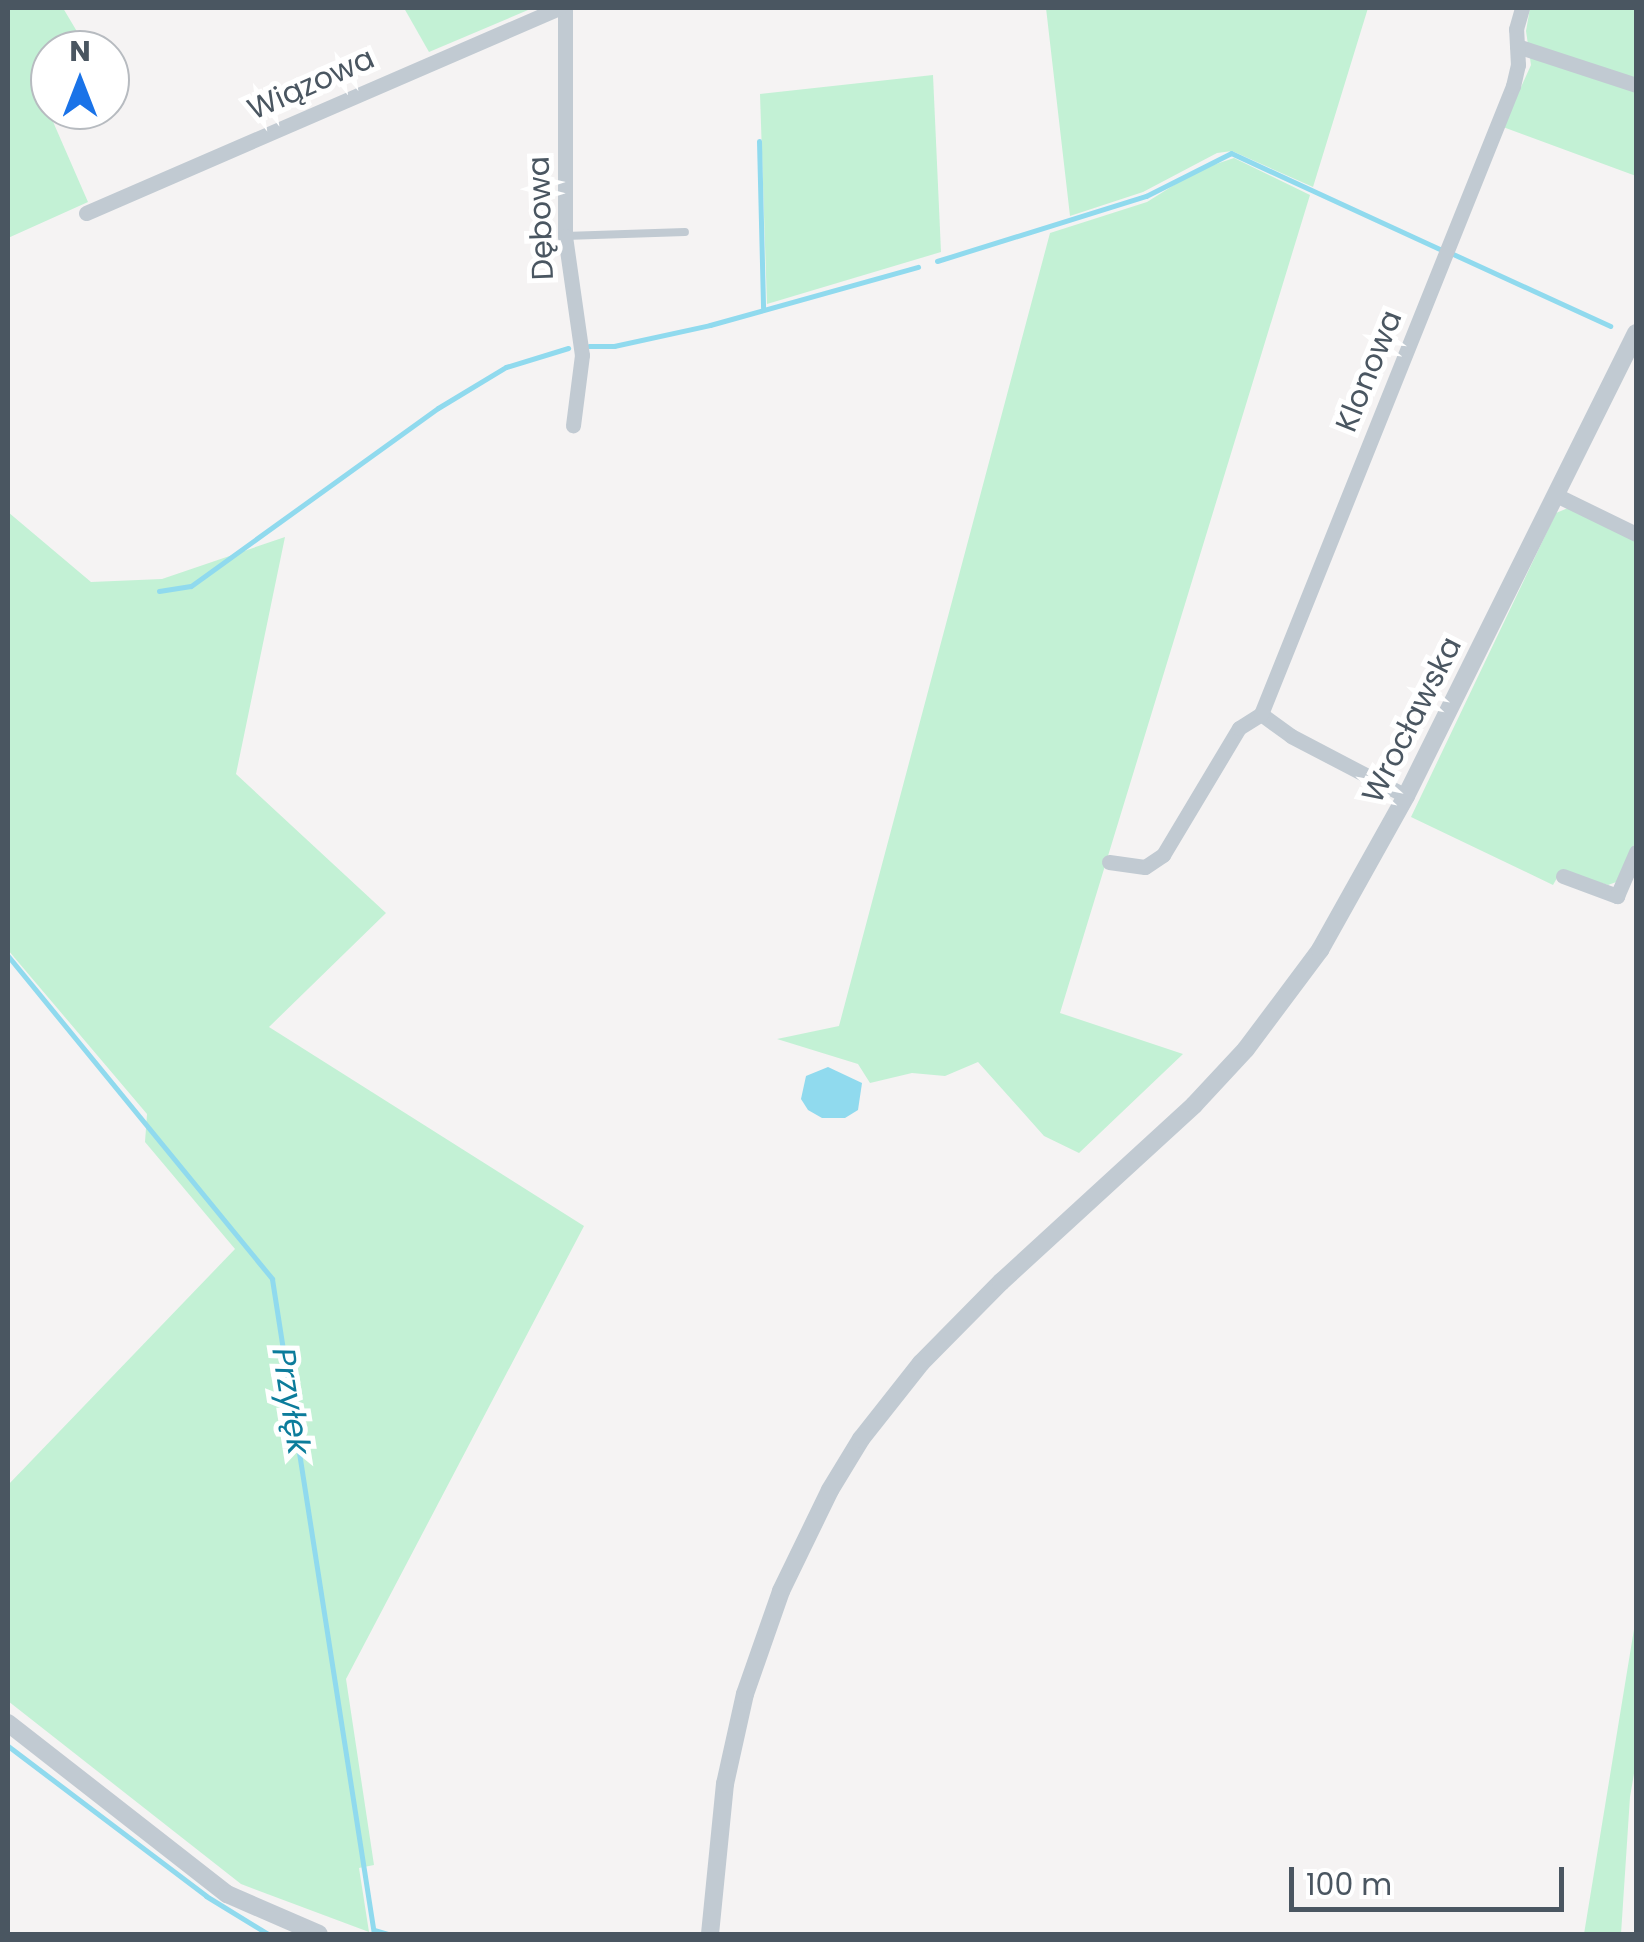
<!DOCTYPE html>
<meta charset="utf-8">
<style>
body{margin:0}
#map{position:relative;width:1644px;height:1942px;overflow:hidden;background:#f5f3f3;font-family:Poppins,sans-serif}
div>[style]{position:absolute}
.green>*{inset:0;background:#c3f1d5}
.water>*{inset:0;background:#90daee}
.stream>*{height:5px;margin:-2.5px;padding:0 2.5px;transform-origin:2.5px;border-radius:2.5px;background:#90daee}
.service>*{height:8px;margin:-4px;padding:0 4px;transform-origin:4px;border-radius:4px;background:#c1cad2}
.minor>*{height:15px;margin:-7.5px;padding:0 7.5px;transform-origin:7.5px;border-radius:7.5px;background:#c1cad2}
.tertiary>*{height:18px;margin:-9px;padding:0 9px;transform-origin:9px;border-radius:9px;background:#c1cad2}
span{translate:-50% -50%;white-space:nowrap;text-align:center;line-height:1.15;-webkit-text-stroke:10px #fff;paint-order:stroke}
.street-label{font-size:30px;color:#4a5661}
.water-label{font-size:32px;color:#0c7c9b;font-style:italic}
.frame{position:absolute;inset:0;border:10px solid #4a5661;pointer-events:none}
.north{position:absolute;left:30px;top:30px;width:100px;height:100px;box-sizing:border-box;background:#fff;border:2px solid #b7bbc0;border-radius:50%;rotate:0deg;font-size:28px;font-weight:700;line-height:40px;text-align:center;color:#4a5661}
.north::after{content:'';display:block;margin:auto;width:35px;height:45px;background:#1a73e8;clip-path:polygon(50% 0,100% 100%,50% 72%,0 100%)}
.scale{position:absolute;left:1289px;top:1867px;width:275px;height:45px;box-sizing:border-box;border:5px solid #4a5661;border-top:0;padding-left:12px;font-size:30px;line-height:35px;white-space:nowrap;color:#4a5661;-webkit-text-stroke:8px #fff;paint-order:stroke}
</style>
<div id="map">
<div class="green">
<div style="clip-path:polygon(8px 8px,63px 8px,88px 50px,50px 50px,50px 71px,34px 78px,88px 202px,8px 238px)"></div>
<div style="clip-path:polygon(404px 8px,527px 8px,528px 10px,429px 52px)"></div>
<div style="clip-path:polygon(1046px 8px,1368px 8px,1313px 187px,1232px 151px,1217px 153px,1143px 192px,1070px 216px)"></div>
<div style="clip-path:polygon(1530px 8px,1636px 8px,1636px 176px,1503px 127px,1531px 65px,1526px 31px)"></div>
<div style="clip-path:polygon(933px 75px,941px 252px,767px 304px,760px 94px)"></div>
<div style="clip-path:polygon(1234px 158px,1310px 195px,1060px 1013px,1183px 1054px,1079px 1153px,1044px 1136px,978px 1062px,945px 1076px,912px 1073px,870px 1083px,858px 1064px,777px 1039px,839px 1026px,1050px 233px,1147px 202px,1198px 170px)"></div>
<div style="clip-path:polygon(1568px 508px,1636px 539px,1636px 840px,1619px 881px,1608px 885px,1561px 871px,1553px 885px,1411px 817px,1556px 513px)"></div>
<div style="clip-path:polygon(8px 512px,91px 582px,162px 579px,285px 537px,236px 774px,386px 913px,269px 1027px,584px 1226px,346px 1679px,374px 1865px,359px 1868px,369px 1932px,241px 1884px,8px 1701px,8px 1485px,235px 1249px,145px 1142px,147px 1114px,8px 950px)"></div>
<div style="clip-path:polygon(1636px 1617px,1636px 1762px,1630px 1797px,1621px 1934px,1584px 1934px)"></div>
</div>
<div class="water">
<div style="clip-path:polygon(828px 1067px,862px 1083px,858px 1110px,845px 1118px,822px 1118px,808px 1110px,801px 1099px,806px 1076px)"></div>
</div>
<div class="stream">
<div style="left:759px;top:141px;width:167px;rotate:88.6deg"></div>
<div style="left:1453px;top:254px;width:173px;rotate:24.6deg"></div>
<div style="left:937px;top:261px;width:219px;rotate:-17.3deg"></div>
<div style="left:1146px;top:196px;width:95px;rotate:-26.8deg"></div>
<div style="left:1231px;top:153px;width:232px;rotate:24.7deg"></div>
<div style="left:589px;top:346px;width:25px"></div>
<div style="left:614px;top:346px;width:98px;rotate:-12.3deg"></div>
<div style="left:710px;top:325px;width:216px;rotate:-15.6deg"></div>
<div style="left:159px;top:591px;width:32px;rotate:-9deg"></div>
<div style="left:191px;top:586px;width:304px;rotate:-35.8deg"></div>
<div style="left:438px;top:408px;width:79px;rotate:-31.1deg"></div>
<div style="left:506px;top:367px;width:65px;rotate:-17deg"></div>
<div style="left:8px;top:956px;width:417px;rotate:50.7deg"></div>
<div style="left:272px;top:1279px;width:663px;rotate:81.15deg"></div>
<div style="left:8px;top:1746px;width:248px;rotate:37.1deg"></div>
<div style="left:206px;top:1896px;width:73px;rotate:31.5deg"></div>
<div style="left:374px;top:1930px;width:15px;rotate:16deg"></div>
</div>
<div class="service">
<div style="left:565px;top:236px;width:120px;rotate:-1.9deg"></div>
</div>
<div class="minor">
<div style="left:565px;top:8px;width:228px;rotate:90deg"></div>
<div style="left:565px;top:236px;width:120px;rotate:81.9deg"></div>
<div style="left:582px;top:355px;width:71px;rotate:97.3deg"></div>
<div style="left:1517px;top:46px;width:125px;rotate:18.1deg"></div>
<div style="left:86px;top:213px;width:516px;rotate:-23.43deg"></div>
<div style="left:1556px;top:495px;width:89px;rotate:26deg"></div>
<div style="left:1261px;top:714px;width:37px;rotate:36deg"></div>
<div style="left:1291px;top:736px;width:130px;rotate:27.6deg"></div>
<div style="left:1109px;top:862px;width:36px;rotate:8deg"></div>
<div style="left:1145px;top:867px;width:22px;rotate:-34deg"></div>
<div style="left:1163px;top:855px;width:148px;rotate:-59.1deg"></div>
<div style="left:1239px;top:728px;width:26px;rotate:-32deg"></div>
<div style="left:1261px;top:714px;width:677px;rotate:-68.14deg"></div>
<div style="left:1513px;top:86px;width:22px;rotate:-77deg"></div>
<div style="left:1518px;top:65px;width:36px;rotate:-93deg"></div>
<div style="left:1516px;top:29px;width:22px;rotate:-74deg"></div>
<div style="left:1563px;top:876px;width:58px;rotate:20.3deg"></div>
<div style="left:1617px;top:896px;width:48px;rotate:-66.6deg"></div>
</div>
<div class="tertiary">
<div style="left:8px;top:1723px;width:278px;rotate:38deg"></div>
<div style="left:227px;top:1894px;width:100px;rotate:23.5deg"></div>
<div style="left:710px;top:1934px;width:151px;rotate:-84.3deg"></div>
<div style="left:725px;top:1784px;width:92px;rotate:-77.5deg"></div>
<div style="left:745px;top:1694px;width:109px;rotate:-70.7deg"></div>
<div style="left:781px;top:1591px;width:112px;rotate:-64.1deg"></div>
<div style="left:830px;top:1490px;width:60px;rotate:-58.7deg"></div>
<div style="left:861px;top:1439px;width:97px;rotate:-51.7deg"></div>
<div style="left:921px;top:1363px;width:114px;rotate:-45.4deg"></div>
<div style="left:1001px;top:1282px;width:262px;rotate:-42.5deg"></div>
<div style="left:1194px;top:1105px;width:76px;rotate:-47.1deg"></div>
<div style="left:1246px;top:1049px;width:124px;rotate:-53.2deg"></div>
<div style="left:1320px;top:950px;width:176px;rotate:-60.8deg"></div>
<div style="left:1406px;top:796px;width:517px;rotate:-63.58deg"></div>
</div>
<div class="street-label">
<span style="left:311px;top:84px;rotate:-24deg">Wiązowa</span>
<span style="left:541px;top:218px;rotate:-92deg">Dębowa</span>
<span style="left:1369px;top:371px;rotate:-68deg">Klonowa</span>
<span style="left:1412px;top:720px;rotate:-63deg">Wrocławska</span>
</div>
<div class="water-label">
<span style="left:291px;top:1401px;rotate:81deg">Przyłęk</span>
</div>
<div class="frame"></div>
<div class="north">N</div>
<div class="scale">100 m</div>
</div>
